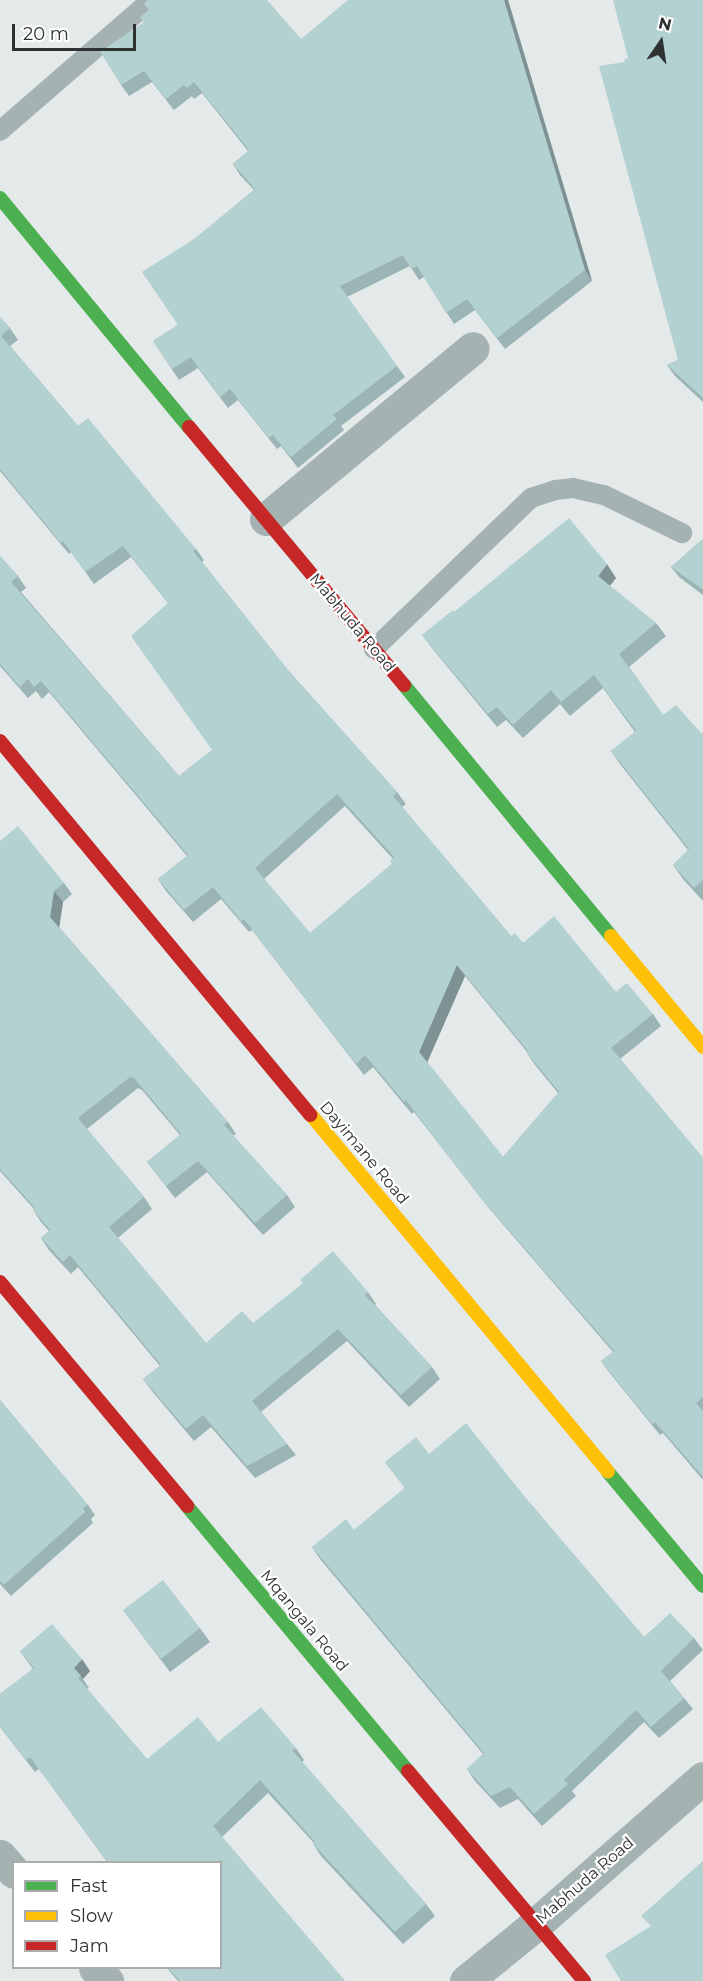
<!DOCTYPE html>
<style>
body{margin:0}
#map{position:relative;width:703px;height:1981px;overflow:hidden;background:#e4e9e9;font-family:Montserrat,sans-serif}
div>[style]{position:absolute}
.lane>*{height:20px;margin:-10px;padding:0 10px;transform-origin:10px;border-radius:10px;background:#a5b2b2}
.street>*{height:33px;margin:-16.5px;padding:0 16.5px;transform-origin:16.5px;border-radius:16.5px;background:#a5b2b2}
.fast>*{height:14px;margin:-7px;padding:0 7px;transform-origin:7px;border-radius:7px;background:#4caf50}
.slow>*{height:14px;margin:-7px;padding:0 7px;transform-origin:7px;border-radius:7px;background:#ffc107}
.jam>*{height:14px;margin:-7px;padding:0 7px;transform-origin:7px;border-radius:7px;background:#c62828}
.wall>*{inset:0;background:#9bb4b5}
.shaded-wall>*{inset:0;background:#7e9293}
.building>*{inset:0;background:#b4d1d2}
span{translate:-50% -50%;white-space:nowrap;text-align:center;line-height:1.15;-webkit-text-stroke:4.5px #fff;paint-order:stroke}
.street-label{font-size:16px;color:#2e3232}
.legend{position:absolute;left:12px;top:1861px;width:210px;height:108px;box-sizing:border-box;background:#fff;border:2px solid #abadad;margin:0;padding:8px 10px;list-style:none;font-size:18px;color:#2e3232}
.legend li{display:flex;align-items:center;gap:12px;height:30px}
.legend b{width:30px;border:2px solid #abadad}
.north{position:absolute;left:631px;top:12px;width:60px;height:60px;-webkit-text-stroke:4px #fff;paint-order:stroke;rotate:13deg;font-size:16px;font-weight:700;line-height:24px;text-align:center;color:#2e3232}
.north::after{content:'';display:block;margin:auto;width:21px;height:27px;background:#2e3232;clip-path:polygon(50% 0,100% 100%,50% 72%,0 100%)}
.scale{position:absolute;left:12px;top:24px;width:124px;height:27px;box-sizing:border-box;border:3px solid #2e3232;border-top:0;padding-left:8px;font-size:18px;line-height:21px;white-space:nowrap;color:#2e3232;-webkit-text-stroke:4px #fff;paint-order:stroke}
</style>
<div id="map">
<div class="lane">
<div style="left:0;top:131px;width:200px;rotate:-40.9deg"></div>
<div style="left:374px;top:649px;width:218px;rotate:-43.9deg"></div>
<div style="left:531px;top:498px;width:25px;rotate:-18deg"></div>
<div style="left:555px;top:490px;width:18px;rotate:-6deg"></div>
<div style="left:573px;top:488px;width:32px;rotate:13deg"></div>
<div style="left:604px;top:495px;width:87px;rotate:26deg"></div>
</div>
<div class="street">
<div style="left:266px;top:519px;width:268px;rotate:-39.6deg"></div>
<div style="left:0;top:1856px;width:21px;rotate:49deg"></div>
<div style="left:95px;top:1968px;width:18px;rotate:47deg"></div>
<div style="left:466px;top:1981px;width:89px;rotate:-39.1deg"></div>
<div style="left:535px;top:1925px;width:223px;rotate:-41.2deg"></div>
</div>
<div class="fast">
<div style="left:0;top:198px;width:297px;rotate:50.5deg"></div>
<div style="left:404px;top:685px;width:325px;rotate:50.5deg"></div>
<div style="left:608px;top:1472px;width:148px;rotate:50.2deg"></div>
<div style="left:187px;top:1506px;width:345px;rotate:50.2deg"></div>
</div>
<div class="slow">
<div style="left:611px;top:936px;width:144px;rotate:50.3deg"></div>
<div style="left:311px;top:1115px;width:464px;rotate:50.2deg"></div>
</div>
<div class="jam">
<div style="left:189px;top:427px;width:336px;rotate:50.2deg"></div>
<div style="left:0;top:741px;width:486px;rotate:50.3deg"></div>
<div style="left:0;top:1282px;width:292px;rotate:50.1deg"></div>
<div style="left:408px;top:1771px;width:274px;rotate:50deg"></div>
</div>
<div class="wall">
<div style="clip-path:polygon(508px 0,592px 281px,505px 349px,475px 310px,454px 324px,424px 277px,419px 280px,410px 266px,347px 297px,405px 377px,341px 426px,344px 430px,298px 468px,281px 446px,277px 449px,238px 400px,228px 408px,198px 368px,179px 380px,153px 341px,178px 325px,197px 237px,254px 190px,240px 175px,233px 164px,248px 151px,202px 93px,194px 99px,192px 96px,174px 110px,152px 82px,129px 96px,121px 85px,144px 22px,140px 17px,149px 10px,144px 4px,301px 39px)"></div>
<div style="clip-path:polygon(703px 0,703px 402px,675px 376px,667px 365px,678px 360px,625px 62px,628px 58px)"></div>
<div style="clip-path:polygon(evenodd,0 317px,10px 328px,18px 340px,10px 346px,78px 426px,196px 549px,204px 560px,202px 562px,287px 669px,397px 792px,406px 804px,402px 807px,511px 936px,616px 992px,653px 1014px,661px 1026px,620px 1059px,703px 1158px,703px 1480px,663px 1433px,660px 1435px,609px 1372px,601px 1361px,613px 1352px,488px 1207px,414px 1112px,412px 1114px,373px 1067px,364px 1075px,252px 930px,249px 932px,221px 899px,193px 922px,166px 891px,158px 879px,187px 856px,49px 692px,42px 699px,36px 691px,28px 698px,0 666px,0 556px,18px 576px,26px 588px,21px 592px,179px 776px,212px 750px,168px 603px,131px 557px,94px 584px,71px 552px,69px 554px,0 471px,0 317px,345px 806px,393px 859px,392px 864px,310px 933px,264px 879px,345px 806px,0 317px,465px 976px,528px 1053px,527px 1053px,535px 1065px,558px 1093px,503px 1157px,427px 1062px,465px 976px)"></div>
<div style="clip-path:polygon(703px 539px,703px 595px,679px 577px,671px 567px)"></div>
<div style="clip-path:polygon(616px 578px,610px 586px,656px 623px,666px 636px,629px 667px,663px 715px,702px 734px,703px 732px,703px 901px,683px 879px,673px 865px,688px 850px,620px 764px,611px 751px,635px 732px,603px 688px,570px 716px,560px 704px,523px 738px,506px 720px,497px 727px,432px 648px,422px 635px,454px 612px)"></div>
<div style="clip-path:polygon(0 841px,64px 883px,72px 894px,63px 902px,59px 927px,228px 1122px,236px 1134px,233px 1136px,287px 1195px,295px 1207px,263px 1235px,207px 1172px,175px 1198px,147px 1162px,180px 1135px,142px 1090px,138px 1088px,87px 1129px,144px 1197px,152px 1209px,118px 1238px,206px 1343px,253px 1323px,368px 1292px,376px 1304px,375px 1305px,432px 1367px,440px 1379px,409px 1407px,347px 1341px,261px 1412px,287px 1444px,296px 1455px,255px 1478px,211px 1427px,194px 1441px,152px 1391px,143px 1379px,160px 1366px,78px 1267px,71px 1274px,49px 1250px,41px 1238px,49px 1231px,41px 1222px,33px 1210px,34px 1209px,0 1171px)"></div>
<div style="clip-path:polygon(0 1400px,88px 1505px,95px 1515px,91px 1519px,93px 1523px,11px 1596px,0 1584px)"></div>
<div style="clip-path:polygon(429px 1454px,529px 1502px,644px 1637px,694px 1638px,703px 1650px,670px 1681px,684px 1698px,693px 1709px,659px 1738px,644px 1722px,572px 1791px,576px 1796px,542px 1826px,518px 1799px,500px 1808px,475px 1781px,467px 1769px,483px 1754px,320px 1559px,312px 1547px,354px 1530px,405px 1488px,385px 1462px)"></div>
<div style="clip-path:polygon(123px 1610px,200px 1628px,210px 1642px,170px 1672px)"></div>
<div style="clip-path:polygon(20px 1651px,90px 1671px,83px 1679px,89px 1688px,87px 1689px,147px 1759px,218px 1742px,296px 1748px,304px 1760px,302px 1762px,426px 1904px,435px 1916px,403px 1944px,321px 1856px,313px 1844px,314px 1843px,268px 1793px,222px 1837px,345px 1981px,178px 1981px,167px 1968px,220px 1968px,220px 1863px,108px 1863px,39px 1769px,35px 1772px,0 1727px,0 1694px,33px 1669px)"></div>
</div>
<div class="shaded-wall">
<div style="clip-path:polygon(504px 0,508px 0,592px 281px,585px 270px)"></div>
<div style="clip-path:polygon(607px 564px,616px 578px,607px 589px,598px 576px)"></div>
<div style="clip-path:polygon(54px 891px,63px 902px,59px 929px,50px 917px)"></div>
<div style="clip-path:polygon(457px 965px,465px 976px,427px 1063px,419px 1052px)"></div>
<div style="clip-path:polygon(82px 1659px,90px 1671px,83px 1679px,74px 1668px)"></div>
</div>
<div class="building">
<div style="clip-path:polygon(148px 0,267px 0,301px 39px,348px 0,504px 0,585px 270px,497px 338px,467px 299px,446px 313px,417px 266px,411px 269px,403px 255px,340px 286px,397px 366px,333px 415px,337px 419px,291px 457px,273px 435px,269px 438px,230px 389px,220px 397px,191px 357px,172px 369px,153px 341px,178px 325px,142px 272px,197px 237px,255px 189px,233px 164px,249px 150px,194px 82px,187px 88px,184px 85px,166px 99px,144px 71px,121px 85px,100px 52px,144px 22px,140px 17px,149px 10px,144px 4px)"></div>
<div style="clip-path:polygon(613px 0,703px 0,703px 398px,667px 365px,678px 360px,599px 66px,625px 62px,624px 59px,628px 58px)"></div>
<div style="clip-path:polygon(evenodd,0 317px,10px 328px,1px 336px,78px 426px,88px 418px,196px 549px,193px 551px,287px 669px,397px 792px,393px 796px,511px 936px,515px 933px,523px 943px,554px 916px,616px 992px,627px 983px,653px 1014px,611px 1048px,703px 1158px,703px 1397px,696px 1403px,703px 1411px,703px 1477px,655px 1422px,652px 1424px,601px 1361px,614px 1351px,479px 1196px,406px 1100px,404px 1102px,365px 1055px,356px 1064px,244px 919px,241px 921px,213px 887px,184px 910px,158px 879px,188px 855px,41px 681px,34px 687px,28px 679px,20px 687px,0 664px,0 556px,18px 576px,11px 582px,179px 776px,212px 750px,131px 636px,168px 603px,123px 546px,85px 572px,63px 541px,61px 543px,0 469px,0 317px,337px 794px,394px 857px,390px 861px,392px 864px,310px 933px,255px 868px,337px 794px,0 317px,457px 965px,529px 1052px,527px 1053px,559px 1092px,503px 1157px,419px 1052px,457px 965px)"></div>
<div style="clip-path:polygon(569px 518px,607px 564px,598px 576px,656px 623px,619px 654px,663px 715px,676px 705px,702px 734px,703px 732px,703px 880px,694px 888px,673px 865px,689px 849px,611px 751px,636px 731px,594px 675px,561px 702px,551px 690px,513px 725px,497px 707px,488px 714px,422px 635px,453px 610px,454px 612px)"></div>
<div style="clip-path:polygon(703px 539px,703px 589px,702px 589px,671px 567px)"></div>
<div style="clip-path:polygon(18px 826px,64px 883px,54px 891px,50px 917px,228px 1122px,224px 1125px,287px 1195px,255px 1223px,198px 1161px,166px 1186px,147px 1162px,181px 1134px,134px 1078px,130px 1077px,78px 1118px,144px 1197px,109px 1227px,206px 1343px,242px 1311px,253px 1323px,303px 1283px,300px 1280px,333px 1251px,368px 1292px,365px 1295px,432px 1367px,401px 1395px,338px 1329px,252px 1401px,287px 1444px,247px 1466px,203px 1415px,186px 1429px,143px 1379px,161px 1365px,70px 1255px,63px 1262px,41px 1238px,50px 1230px,33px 1210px,35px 1208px,0 1169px,0 841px)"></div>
<div style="clip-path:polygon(0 1400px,88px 1505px,83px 1508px,85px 1512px,4px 1585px,0 1581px)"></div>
<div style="clip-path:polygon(466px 1423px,529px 1502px,644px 1637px,670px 1613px,694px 1638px,661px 1671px,684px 1698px,651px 1727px,636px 1710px,564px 1780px,568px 1784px,534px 1814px,510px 1787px,491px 1796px,467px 1769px,484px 1753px,312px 1547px,346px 1519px,354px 1530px,405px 1488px,385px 1462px,416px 1437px,429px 1454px)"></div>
<div style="clip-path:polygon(163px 1580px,200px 1628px,161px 1659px,123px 1610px)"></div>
<div style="clip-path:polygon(52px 1624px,82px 1659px,74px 1668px,81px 1676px,78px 1678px,147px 1759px,198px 1717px,218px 1742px,261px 1707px,296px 1748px,292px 1750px,426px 1904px,395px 1932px,313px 1844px,315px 1842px,260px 1780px,213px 1826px,345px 1981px,180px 1981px,168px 1968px,220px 1968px,220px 1863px,109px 1863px,102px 1854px,30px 1757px,26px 1760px,0 1726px,0 1694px,34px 1668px,20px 1651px)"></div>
<div style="clip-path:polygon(703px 1861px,703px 1981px,621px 1981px,605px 1955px,651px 1926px,641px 1916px)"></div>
</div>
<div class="street-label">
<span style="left:352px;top:623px;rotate:50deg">Mabhuda Road</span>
<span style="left:364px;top:1153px;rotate:50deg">Dayimane Road</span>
<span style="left:304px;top:1621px;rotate:50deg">Mqangala Road</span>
<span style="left:585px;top:1881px;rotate:-41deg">Mabhuda Road</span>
</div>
<ul class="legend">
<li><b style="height:8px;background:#4caf50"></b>Fast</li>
<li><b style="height:8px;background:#ffc107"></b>Slow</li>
<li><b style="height:8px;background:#c62828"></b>Jam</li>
</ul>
<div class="north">N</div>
<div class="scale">20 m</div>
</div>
